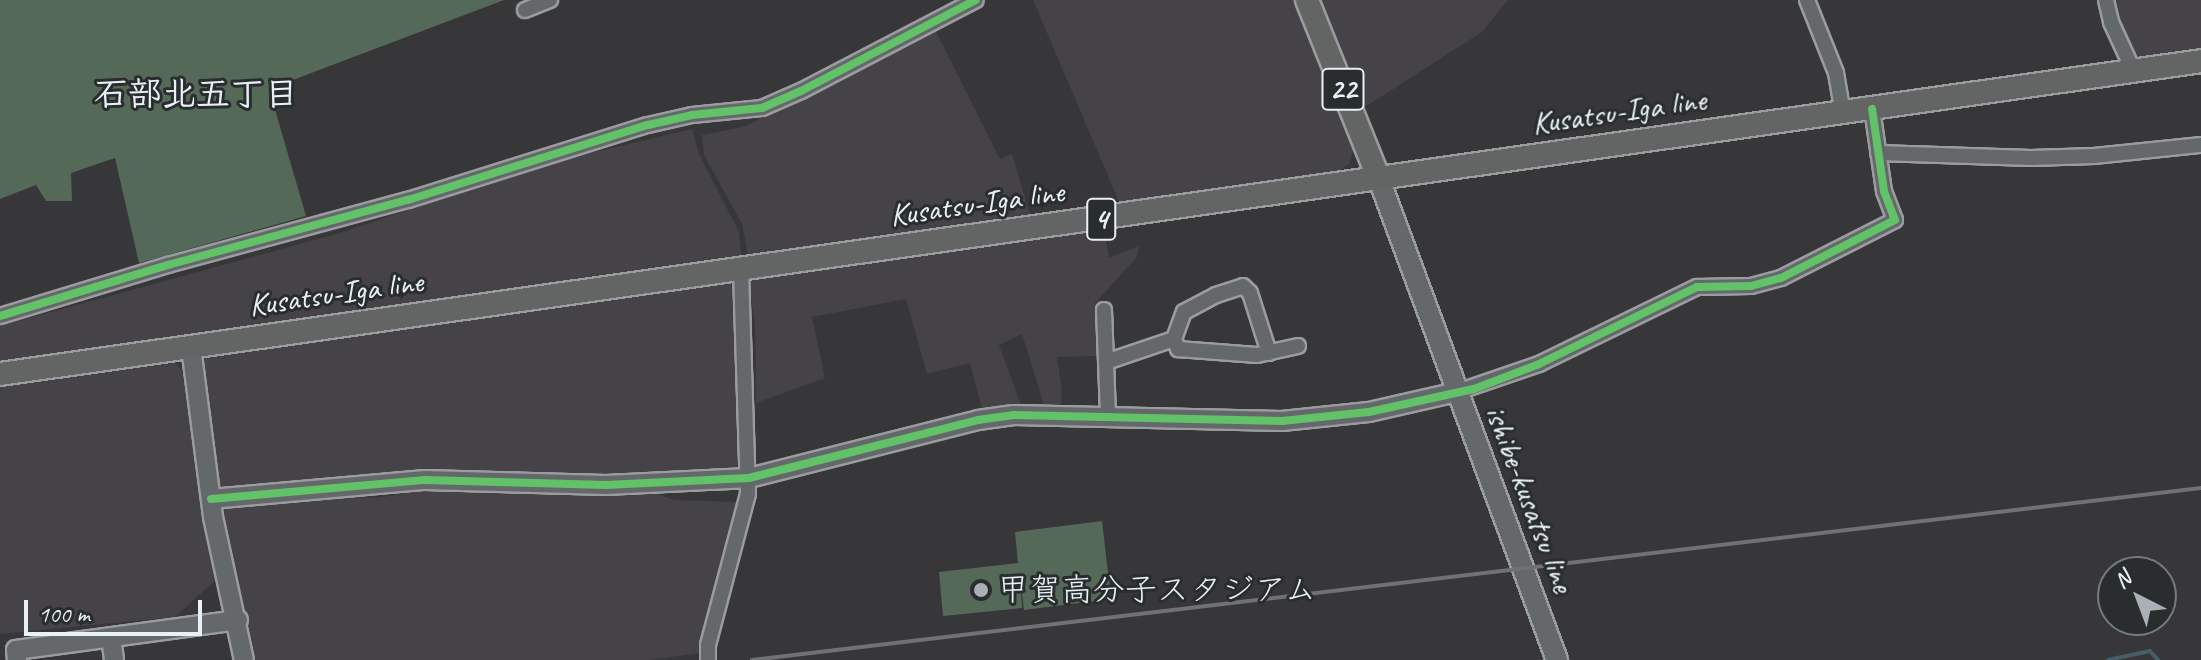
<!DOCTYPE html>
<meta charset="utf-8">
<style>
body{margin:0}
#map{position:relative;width:2201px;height:660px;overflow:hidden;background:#373638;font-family:Caveat,"Klee One",sans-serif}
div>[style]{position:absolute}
.built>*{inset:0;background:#454248}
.green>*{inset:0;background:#556958}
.stream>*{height:4px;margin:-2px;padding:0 2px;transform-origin:2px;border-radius:2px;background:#465f66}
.roads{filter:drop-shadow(2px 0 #9b9c9f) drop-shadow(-2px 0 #9b9c9f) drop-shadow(0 2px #9b9c9f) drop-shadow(0 -2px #9b9c9f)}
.minor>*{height:14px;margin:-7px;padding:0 7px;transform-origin:7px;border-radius:7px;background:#65686b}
.tertiary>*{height:18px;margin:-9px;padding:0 9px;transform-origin:9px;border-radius:9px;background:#65686b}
.secondary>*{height:20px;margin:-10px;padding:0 10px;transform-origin:10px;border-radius:10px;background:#65686b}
.primary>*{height:22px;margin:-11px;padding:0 11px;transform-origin:11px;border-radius:11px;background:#636464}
.rail>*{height:4px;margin:-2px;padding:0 2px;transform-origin:2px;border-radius:2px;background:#6f7172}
.cycleway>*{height:8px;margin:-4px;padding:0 4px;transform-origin:4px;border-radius:4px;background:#61c268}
.dots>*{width:22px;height:22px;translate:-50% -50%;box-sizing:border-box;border:4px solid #2a2d2e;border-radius:50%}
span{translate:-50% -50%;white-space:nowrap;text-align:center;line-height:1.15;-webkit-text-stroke:6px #2a2d2e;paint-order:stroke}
.shield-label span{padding:2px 6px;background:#2a2d2e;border:2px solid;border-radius:6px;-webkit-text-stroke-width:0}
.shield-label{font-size:30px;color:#e8f1f8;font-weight:700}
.street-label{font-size:32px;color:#e8f1f8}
.poi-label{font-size:32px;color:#e8f1f8}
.left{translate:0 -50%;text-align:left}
.neighbourhood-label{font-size:34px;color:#e8f1f8;font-weight:700}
.north{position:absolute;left:2097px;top:556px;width:80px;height:80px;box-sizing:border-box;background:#2a2d2e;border:2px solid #767b7f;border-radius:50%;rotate:318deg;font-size:22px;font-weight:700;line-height:32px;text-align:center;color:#e8f1f8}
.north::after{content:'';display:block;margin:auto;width:28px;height:36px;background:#aab0b5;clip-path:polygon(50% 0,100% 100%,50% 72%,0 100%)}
.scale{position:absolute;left:24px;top:600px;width:178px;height:36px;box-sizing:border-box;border:4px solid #e8f1f8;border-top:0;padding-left:10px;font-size:24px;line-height:28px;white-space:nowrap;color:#e8f1f8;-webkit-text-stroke:6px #2a2d2e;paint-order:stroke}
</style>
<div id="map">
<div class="built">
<div style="clip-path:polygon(1033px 0,1299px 0,1354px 147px,1350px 163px,1339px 171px,1120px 204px)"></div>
<div style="clip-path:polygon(1319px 0,1508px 0,1482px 32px,1362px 109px)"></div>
<div style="clip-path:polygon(2112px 0,2201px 0,2201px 52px,2135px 61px)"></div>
<div style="clip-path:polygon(936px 31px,1000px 159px,1012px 154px,1031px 218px,749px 260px,742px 224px,704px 155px,702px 135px,743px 127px)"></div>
<div style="clip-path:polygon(692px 129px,699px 154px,739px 232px,742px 261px,0 362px,0 326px,340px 233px,536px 166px)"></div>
<div style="clip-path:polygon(1103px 224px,1109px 258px,1139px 246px,1137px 257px,1095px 303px,1100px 356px,1057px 357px,1062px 390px,1061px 407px,1045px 408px,1022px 334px,999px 345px,1021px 405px,982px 409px,970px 363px,927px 374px,906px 299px,812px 317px,825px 378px,756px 403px,755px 324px,747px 275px)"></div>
<div style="clip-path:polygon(730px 280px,738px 327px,743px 460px,732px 471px,541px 479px,352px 477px,221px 490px,215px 486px,201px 357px)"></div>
<div style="clip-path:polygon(174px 361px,182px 371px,209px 537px,221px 575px,175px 617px,0 634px,0 386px)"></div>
<div style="clip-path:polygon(426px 490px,655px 493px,674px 500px,739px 502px,701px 653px,649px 660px,252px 660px,221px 509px,271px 500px,330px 496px,376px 498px)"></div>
</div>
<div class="green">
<div style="clip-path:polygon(0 0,504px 0,269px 89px,306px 216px,139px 263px,115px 158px,71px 173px,72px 201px,46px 201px,36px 185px,0 199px)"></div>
<div style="clip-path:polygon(1102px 521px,1111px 599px,1024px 610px,1020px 578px,1022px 608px,943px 616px,939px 572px,1018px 563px,1015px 532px)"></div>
</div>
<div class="stream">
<div style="left:2108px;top:660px;width:43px;rotate:-12.1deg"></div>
<div style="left:2150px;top:651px;width:12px;rotate:48deg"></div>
</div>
<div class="roads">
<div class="minor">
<div style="left:1807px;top:0;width:79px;rotate:68.3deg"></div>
<div style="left:1836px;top:73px;width:42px;rotate:80.3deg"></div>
<div style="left:2106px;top:0;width:23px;rotate:77deg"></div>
<div style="left:2111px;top:22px;width:53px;rotate:65.4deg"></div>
<div style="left:525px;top:10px;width:27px;rotate:-22deg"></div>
<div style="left:1878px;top:153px;width:153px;rotate:1.9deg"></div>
<div style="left:2031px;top:158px;width:63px;rotate:-1.8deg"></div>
<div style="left:2094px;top:156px;width:108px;rotate:-5.9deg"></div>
<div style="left:1104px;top:310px;width:106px;rotate:87.8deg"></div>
<div style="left:0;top:316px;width:176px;rotate:-16.9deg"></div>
<div style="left:168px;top:265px;width:249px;rotate:-15.2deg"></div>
<div style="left:408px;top:200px;width:251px;rotate:-17.4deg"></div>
<div style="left:648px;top:125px;width:45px;rotate:-12.8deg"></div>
<div style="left:692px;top:115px;width:70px;rotate:-5.7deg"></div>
<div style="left:762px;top:108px;width:43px;rotate:-23.6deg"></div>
<div style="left:801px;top:91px;width:197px;rotate:-27.5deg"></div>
<div style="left:1174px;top:339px;width:29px;rotate:-70deg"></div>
<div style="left:1184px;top:312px;width:36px;rotate:-28deg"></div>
<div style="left:1216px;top:295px;width:28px;rotate:-18deg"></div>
<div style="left:1243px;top:286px;width:10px;rotate:45deg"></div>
<div style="left:1250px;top:293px;width:63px;rotate:72.4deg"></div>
<div style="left:1106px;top:362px;width:72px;rotate:-18.7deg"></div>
<div style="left:1174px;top:339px;width:11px;rotate:68deg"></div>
<div style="left:1178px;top:349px;width:79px;rotate:4.3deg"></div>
<div style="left:1257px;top:355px;width:42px;rotate:-12.4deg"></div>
<div style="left:1457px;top:392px;width:87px;rotate:-18.9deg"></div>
<div style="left:1539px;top:364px;width:176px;rotate:-26deg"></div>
<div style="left:1697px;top:287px;width:54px;rotate:-1.1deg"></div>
<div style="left:1751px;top:286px;width:31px;rotate:-15deg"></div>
<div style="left:1781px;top:278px;width:128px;rotate:-27deg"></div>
<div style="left:1895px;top:220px;width:31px;rotate:-111deg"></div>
<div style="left:1884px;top:191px;width:83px;rotate:-98.3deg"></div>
<div style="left:708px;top:660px;width:15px;rotate:-90deg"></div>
<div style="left:708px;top:645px;width:156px;rotate:-75.2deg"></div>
<div style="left:748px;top:494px;width:223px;rotate:-91.8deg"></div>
</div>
<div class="tertiary">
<div style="left:191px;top:347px;width:171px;rotate:82.6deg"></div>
<div style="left:213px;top:517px;width:146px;rotate:77.8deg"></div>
<div style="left:211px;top:499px;width:215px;rotate:-5.1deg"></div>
<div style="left:425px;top:480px;width:181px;rotate:1.6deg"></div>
<div style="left:606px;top:485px;width:143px;rotate:-2.8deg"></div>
<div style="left:749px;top:478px;width:236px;rotate:-14.2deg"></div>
<div style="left:978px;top:420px;width:36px;rotate:-8deg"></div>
<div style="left:1014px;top:415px;width:268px;rotate:1.3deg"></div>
<div style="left:1282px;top:421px;width:87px;rotate:-5.9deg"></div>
<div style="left:1369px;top:412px;width:90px;rotate:-12.8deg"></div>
<div style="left:111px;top:638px;width:22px;rotate:82deg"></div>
<div style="left:17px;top:660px;width:10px;rotate:-96deg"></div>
<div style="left:16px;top:650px;width:224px;rotate:-7.7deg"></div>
</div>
<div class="secondary">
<div style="left:1379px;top:179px;width:513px;rotate:69.69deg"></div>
</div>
<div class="primary">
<div style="left:1307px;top:0;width:193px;rotate:68.1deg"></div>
<div style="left:0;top:374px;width:2223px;rotate:-8.09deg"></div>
</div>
</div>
<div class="rail">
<div style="left:752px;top:660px;width:1459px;rotate:-6.77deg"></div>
</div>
<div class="cycleway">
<div style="left:0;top:316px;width:176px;rotate:-16.9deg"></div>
<div style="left:168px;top:265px;width:249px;rotate:-15.2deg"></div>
<div style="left:408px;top:200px;width:251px;rotate:-17.4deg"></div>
<div style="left:648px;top:125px;width:45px;rotate:-12.8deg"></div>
<div style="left:692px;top:115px;width:70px;rotate:-5.7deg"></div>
<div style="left:762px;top:108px;width:43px;rotate:-23.6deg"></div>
<div style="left:801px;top:91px;width:197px;rotate:-27.5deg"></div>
<div style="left:211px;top:499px;width:215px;rotate:-5.1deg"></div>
<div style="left:425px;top:480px;width:181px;rotate:1.6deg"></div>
<div style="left:606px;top:485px;width:143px;rotate:-2.8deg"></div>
<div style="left:749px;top:478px;width:236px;rotate:-14.2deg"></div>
<div style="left:978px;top:420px;width:36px;rotate:-8deg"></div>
<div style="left:1014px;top:415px;width:268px;rotate:1.3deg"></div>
<div style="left:1282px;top:421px;width:87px;rotate:-5.9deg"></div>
<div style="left:1369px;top:412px;width:107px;rotate:-12.4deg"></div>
<div style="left:1474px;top:389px;width:70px;rotate:-21deg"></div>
<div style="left:1539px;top:364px;width:176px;rotate:-26deg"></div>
<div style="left:1697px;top:287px;width:54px;rotate:-1.1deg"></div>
<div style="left:1751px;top:286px;width:31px;rotate:-15deg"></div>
<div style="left:1781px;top:278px;width:128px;rotate:-27deg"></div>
<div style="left:1895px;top:220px;width:31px;rotate:-111deg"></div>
<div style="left:1884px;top:191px;width:83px;rotate:-98.3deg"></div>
</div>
<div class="dots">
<div style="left:981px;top:590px;background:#aab0b5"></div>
</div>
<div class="shield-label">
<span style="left:1343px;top:89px">22</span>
<span style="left:1101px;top:219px">4</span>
</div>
<div class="street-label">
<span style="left:1619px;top:112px;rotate:-8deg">Kusatsu-Iga line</span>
<span style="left:977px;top:204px;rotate:-8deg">Kusatsu-Iga line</span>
<span style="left:336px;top:294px;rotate:-8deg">Kusatsu-Iga line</span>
<span style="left:1529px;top:499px;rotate:69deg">ishibe-kusatsu line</span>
</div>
<div class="poi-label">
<span class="left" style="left:997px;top:590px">甲賀高分子スタジアム</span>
</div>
<div class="neighbourhood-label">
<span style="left:196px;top:94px">石部北五丁目</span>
</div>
<div class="north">N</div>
<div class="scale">100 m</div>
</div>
